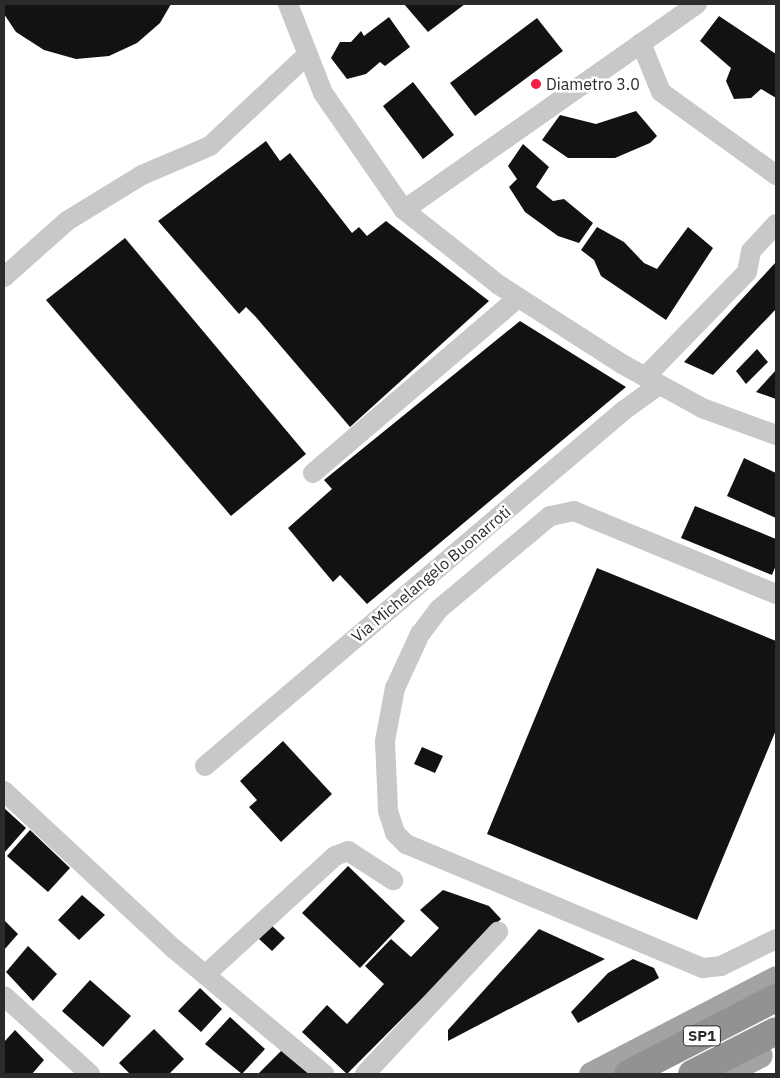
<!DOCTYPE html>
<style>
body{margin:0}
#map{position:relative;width:780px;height:1078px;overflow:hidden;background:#fff;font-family:"IBM Plex Sans",sans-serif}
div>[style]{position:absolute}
.building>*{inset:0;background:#121212}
.minor>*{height:20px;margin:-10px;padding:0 10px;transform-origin:10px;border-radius:10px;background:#c8c8c8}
.major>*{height:25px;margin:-12.5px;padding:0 12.5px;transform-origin:12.5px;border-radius:12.5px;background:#a3a3a3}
.highway>*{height:28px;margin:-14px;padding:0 14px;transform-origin:14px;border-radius:14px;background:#929292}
.dots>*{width:14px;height:14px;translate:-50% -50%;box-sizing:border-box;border:2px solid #fff;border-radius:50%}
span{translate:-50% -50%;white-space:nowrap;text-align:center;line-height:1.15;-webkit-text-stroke:5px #fff;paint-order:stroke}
.shield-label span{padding:1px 4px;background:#fff;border:1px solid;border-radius:4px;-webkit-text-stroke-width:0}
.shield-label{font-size:15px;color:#2b2b2b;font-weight:700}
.poi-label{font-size:16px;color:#2b2b2b}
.left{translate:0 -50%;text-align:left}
.street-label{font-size:16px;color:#2b2b2b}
.frame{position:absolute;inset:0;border:5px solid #2b2b2b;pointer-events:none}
</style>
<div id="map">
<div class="building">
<div style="clip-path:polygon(4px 4px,171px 4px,160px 23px,137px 43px,109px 56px,76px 59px,44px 50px,16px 32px,4px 14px)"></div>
<div style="clip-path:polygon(404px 4px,465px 4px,428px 32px)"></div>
<div style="clip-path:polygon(719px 16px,776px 54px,776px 98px,761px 89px,751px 98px,734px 99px,726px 81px,731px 68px,700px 41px)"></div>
<div style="clip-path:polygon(389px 17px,410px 47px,385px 66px,380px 62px,366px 74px,347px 79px,331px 58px,340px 42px,351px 42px,361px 31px,364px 36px)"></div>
<div style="clip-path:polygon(537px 18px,563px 51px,475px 116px,450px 83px)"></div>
<div style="clip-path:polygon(413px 82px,454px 135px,423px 159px,383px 106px)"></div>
<div style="clip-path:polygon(636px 111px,657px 136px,650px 143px,615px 158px,568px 158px,542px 140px,560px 115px,596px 124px)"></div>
<div style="clip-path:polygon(266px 141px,280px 161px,290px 153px,352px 233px,359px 227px,367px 236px,386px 221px,489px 301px,350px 427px,255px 316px,246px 307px,239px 314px,158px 221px)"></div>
<div style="clip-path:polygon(523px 144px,549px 167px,536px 187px,553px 201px,564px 199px,593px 223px,579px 243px,558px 236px,525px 212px,509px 187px,517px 179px,508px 166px)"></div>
<div style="clip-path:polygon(597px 227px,624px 242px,644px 263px,657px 269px,688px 227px,713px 248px,666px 320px,601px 276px,594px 260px,581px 250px)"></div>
<div style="clip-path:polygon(125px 238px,306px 454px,231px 516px,46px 300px)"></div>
<div style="clip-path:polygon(776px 262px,776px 309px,713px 375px,684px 362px)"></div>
<div style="clip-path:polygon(520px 321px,626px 387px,367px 604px,340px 575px,333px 582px,288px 528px,332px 489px,324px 480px)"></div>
<div style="clip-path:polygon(757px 349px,768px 362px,746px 384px,736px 371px)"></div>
<div style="clip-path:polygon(776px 370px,776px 399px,756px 392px)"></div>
<div style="clip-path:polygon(744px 458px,776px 473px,776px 518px,727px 496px)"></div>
<div style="clip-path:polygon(695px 506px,776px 539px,776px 565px,772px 575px,681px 538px)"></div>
<div style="clip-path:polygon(597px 568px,776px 641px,776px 730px,697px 920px,487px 834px)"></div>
<div style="clip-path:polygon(283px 741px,332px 794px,281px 842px,249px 807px,257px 800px,240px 781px)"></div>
<div style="clip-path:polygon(422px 747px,443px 756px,435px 773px,414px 764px)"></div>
<div style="clip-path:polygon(4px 808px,26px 828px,4px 853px)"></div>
<div style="clip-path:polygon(30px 830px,70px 868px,48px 892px,7px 856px)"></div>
<div style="clip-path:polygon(348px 866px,405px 921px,360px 968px,302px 913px)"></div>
<div style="clip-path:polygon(443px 890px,489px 906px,501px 919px,347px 1074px,302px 1032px,327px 1005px,347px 1024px,384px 984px,365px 966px,391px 939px,411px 957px,439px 928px,420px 910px)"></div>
<div style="clip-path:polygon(82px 895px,105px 915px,79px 940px,58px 920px)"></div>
<div style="clip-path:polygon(4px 920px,18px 934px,4px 950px)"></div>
<div style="clip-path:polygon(271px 925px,285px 938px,272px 951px,258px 938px)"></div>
<div style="clip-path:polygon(539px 929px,605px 959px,448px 1041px,448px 1030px)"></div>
<div style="clip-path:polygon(28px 946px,57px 974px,33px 1001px,6px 972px)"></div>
<div style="clip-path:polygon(633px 959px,654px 968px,659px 978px,578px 1023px,571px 1012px,608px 973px)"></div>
<div style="clip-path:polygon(90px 980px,131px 1016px,103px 1047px,62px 1011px)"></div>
<div style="clip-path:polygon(200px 988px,222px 1009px,201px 1032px,178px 1011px)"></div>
<div style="clip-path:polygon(230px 1017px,265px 1049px,242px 1074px,205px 1044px)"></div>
<div style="clip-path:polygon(154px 1029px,184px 1059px,169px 1074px,130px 1074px,119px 1063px)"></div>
<div style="clip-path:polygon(15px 1030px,44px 1060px,32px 1074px,4px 1074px,4px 1042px)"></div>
<div style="clip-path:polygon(283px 1049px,310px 1074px,258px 1074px)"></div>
</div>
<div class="minor">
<div style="left:288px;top:4px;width:96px;rotate:68.5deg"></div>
<div style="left:323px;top:93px;width:142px;rotate:55.3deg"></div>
<div style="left:404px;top:210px;width:121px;rotate:38.3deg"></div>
<div style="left:499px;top:285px;width:146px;rotate:32.7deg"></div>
<div style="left:622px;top:364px;width:91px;rotate:28.8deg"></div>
<div style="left:702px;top:408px;width:79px;rotate:20deg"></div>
<div style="left:641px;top:43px;width:53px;rotate:67.8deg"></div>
<div style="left:661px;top:92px;width:142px;rotate:35.8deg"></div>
<div style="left:404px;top:210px;width:358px;rotate:-35.1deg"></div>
<div style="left:4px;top:277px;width:84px;rotate:-41.6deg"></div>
<div style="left:67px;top:221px;width:88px;rotate:-31.5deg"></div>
<div style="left:142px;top:175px;width:74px;rotate:-23.1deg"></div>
<div style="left:210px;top:146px;width:133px;rotate:-43.2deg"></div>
<div style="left:645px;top:377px;width:146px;rotate:-45.8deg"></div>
<div style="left:747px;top:272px;width:21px;rotate:-79deg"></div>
<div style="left:751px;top:251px;width:37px;rotate:-47deg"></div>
<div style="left:313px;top:473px;width:270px;rotate:-40.5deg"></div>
<div style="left:776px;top:594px;width:218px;rotate:-157.7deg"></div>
<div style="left:574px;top:511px;width:25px;rotate:168deg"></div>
<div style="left:550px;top:516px;width:145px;rotate:140deg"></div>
<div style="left:439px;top:609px;width:31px;rotate:127deg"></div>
<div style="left:420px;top:634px;width:60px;rotate:114.8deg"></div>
<div style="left:395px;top:688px;width:54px;rotate:100.7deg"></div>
<div style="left:385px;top:741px;width:70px;rotate:87.5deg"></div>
<div style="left:388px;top:811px;width:23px;rotate:72deg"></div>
<div style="left:395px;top:833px;width:16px;rotate:45deg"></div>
<div style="left:406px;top:844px;width:322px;rotate:22.7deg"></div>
<div style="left:703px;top:968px;width:18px;rotate:-6deg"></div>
<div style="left:721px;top:966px;width:61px;rotate:-26.1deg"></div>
<div style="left:205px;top:766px;width:548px;rotate:-40.34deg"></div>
<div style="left:623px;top:411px;width:44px;rotate:-35.8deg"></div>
<div style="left:4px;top:791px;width:231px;rotate:42.9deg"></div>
<div style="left:173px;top:948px;width:197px;rotate:39.8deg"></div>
<div style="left:205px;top:975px;width:176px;rotate:-42.5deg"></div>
<div style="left:335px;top:856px;width:14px;rotate:-21deg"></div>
<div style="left:348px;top:851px;width:54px;rotate:32.8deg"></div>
<div style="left:4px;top:996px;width:116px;rotate:42.2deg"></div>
<div style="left:365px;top:1074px;width:195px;rotate:-46.9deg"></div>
</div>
<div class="major">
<div style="left:591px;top:1074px;width:208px;rotate:-27.4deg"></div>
<div style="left:722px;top:1074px;width:42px;rotate:-26.6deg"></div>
</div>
<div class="highway">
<div style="left:628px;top:1074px;width:166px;rotate:-27.2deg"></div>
<div style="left:692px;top:1074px;width:94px;rotate:-27.1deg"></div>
</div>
<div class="dots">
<div style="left:536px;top:84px;background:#f21e41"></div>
</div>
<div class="shield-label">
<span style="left:702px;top:1036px">SP1</span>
</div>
<div class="poi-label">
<span class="left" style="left:546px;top:84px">Diametro 3.0</span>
</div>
<div class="street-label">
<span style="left:431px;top:574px;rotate:-40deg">Via Michelangelo Buonarroti</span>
</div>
<div class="frame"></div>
</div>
